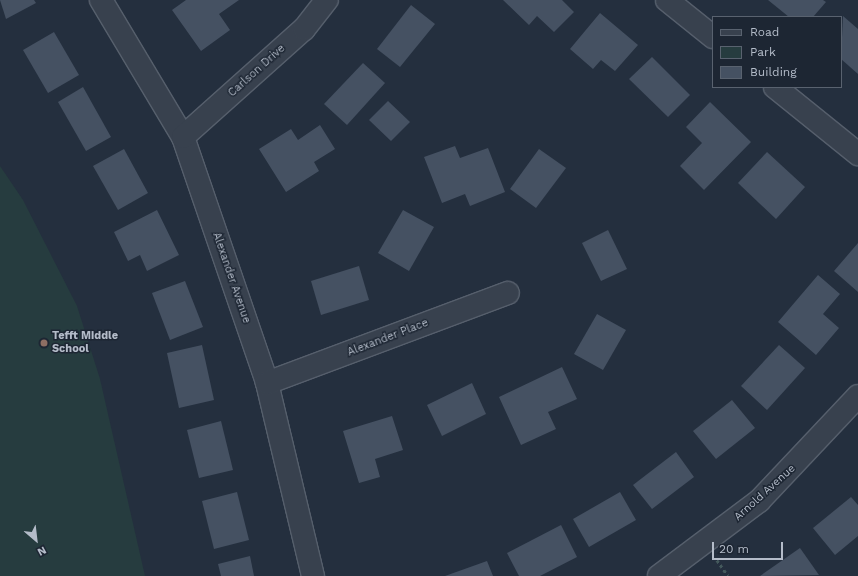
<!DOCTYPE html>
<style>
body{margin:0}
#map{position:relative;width:858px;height:576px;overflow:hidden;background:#242f3e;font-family:"Work Sans",sans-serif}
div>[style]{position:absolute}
.green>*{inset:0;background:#263c3f}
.building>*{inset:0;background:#455162}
.path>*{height:2.5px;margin-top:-1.25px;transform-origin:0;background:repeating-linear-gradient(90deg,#44595c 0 3px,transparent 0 6px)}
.roads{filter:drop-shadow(1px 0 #565f6c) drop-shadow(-1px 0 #565f6c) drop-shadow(0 1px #565f6c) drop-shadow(0 -1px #565f6c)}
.minor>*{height:22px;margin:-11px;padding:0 11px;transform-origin:11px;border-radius:11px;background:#38414e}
.dots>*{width:11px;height:11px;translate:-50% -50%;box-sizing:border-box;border:2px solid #1d2633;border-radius:50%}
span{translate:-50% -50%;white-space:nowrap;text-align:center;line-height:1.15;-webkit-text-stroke:3px #1d2633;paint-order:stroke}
.street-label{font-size:11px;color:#b4bcc9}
.poi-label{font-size:11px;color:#b4bcc9;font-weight:700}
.left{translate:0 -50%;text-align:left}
.legend{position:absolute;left:712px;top:16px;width:130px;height:72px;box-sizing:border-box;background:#1d2633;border:1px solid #59626f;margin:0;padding:5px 7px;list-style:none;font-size:12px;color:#b4bcc9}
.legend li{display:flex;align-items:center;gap:8px;height:20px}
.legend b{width:20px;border:1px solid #59626f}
.north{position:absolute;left:16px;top:520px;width:40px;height:40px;-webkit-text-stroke:3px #1d2633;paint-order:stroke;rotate:152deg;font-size:11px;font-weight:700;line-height:16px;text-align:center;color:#b4bcc9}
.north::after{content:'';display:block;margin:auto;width:14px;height:18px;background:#b4bcc9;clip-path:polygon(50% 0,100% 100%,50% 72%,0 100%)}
.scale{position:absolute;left:712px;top:542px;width:71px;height:18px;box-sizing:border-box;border:2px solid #b4bcc9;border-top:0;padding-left:5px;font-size:12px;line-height:14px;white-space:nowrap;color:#b4bcc9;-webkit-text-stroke:3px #1d2633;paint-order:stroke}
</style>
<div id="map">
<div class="green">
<div style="clip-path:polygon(0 166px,23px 200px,77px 306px,100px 379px,145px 576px,0 576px)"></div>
</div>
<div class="building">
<div style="clip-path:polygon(0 0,34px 0,36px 3px,6px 19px)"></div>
<div style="clip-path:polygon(186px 0,239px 0,219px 14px,230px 30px,201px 51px,172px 10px)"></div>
<div style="clip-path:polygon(503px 0,562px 0,574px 12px,554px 32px,537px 16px,529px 25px)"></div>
<div style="clip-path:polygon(768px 0,823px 0,826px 2px,813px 17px,789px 17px)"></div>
<div style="clip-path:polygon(411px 5px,435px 24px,400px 67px,377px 49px)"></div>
<div style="clip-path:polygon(600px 13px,638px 45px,615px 71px,601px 60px,593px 69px,570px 49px)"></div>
<div style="clip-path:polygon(843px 16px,858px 29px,858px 74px,841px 59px)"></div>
<div style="clip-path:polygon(54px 32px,79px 75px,48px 93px,23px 50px)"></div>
<div style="clip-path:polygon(652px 57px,690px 95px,668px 117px,629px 79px)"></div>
<div style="clip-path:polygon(363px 63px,385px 83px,347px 125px,324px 104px)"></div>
<div style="clip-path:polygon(83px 87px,111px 137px,86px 151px,58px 102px)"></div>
<div style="clip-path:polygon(388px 101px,410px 122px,391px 141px,369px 120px)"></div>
<div style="clip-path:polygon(710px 102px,751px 142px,704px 190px,680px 166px,702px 143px,686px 127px)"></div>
<div style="clip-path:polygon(320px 125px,335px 149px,314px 162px,319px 171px,286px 192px,259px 149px,291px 129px,298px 140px)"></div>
<div style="clip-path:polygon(455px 146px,460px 158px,488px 148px,505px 192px,470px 206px,465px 194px,442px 203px,424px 157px)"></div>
<div style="clip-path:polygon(124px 149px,148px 193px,118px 210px,93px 166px)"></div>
<div style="clip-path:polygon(539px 149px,566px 168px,536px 208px,510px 189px)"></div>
<div style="clip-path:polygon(767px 152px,805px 187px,776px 219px,738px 183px)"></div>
<div style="clip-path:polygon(157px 210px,179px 255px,147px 271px,140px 255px,128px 261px,114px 232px)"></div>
<div style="clip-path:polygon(403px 210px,434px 227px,409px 271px,378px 253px)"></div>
<div style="clip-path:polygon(608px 230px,627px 269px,601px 281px,582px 243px)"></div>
<div style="clip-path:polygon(858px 243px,858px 292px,834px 271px)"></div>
<div style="clip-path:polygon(359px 266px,369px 300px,321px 315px,311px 281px)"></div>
<div style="clip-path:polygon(818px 275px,840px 294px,823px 314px,839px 328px,816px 355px,778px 322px)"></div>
<div style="clip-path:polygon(185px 281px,203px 327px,170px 340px,152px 293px)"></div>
<div style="clip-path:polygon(597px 314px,626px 330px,603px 370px,574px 354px)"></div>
<div style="clip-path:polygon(202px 345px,214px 400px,179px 408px,167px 353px)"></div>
<div style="clip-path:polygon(779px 345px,805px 368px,767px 410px,741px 386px)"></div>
<div style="clip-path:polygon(562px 367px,577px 399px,548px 412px,556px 429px,521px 445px,499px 397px)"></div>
<div style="clip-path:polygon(472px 383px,486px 414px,442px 436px,427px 405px)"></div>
<div style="clip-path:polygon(732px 400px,755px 428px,716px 459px,693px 431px)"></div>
<div style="clip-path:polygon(392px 416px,403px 450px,375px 459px,380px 477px,359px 483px,343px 431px)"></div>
<div style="clip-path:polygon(221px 421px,233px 470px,199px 478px,187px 430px)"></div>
<div style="clip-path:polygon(676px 452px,694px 477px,652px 509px,633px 485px)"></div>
<div style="clip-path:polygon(237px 492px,249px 540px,214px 549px,202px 501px)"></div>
<div style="clip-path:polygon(620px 492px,636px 520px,589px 547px,573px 519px)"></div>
<div style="clip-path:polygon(851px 497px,858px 505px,858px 536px,835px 555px,813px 528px)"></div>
<div style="clip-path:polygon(561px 525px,577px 557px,540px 576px,519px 576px,507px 553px)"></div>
<div style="clip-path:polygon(800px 548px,819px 575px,760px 576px)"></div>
<div style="clip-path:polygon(250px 556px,254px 576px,221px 576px,218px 564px)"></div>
<div style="clip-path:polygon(487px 561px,493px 576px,445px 576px)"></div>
</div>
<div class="path">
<div style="left:717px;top:560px;width:19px;rotate:55deg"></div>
</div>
<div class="roads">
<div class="minor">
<div style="left:101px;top:0;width:160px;rotate:59.1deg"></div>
<div style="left:183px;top:137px;width:260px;rotate:71.1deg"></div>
<div style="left:267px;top:383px;width:198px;rotate:76.6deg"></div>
<div style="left:667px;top:0;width:59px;rotate:38.8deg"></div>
<div style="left:775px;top:87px;width:107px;rotate:38.9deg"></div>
<div style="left:183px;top:137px;width:162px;rotate:-41.8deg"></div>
<div style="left:304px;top:29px;width:37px;rotate:-52deg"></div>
<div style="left:267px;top:383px;width:257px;rotate:-20.5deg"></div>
<div style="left:659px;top:576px;width:125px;rotate:-36.9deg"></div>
<div style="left:759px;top:501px;width:144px;rotate:-46.7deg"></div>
</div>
</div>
<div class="dots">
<div style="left:44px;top:343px;background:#8d6e63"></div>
</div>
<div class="street-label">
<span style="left:257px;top:71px;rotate:-42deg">Carlson Drive</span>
<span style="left:231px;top:278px;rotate:71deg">Alexander Avenue</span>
<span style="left:388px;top:338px;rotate:-21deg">Alexander Place</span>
<span style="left:765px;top:493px;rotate:-42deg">Arnold Avenue</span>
</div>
<div class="poi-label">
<span class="left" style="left:52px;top:343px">Tefft Middle<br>School</span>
</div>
<ul class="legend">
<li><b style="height:5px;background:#38414e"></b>Road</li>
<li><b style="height:11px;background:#263c3f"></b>Park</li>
<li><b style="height:11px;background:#455162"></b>Building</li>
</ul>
<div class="north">N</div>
<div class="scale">20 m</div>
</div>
